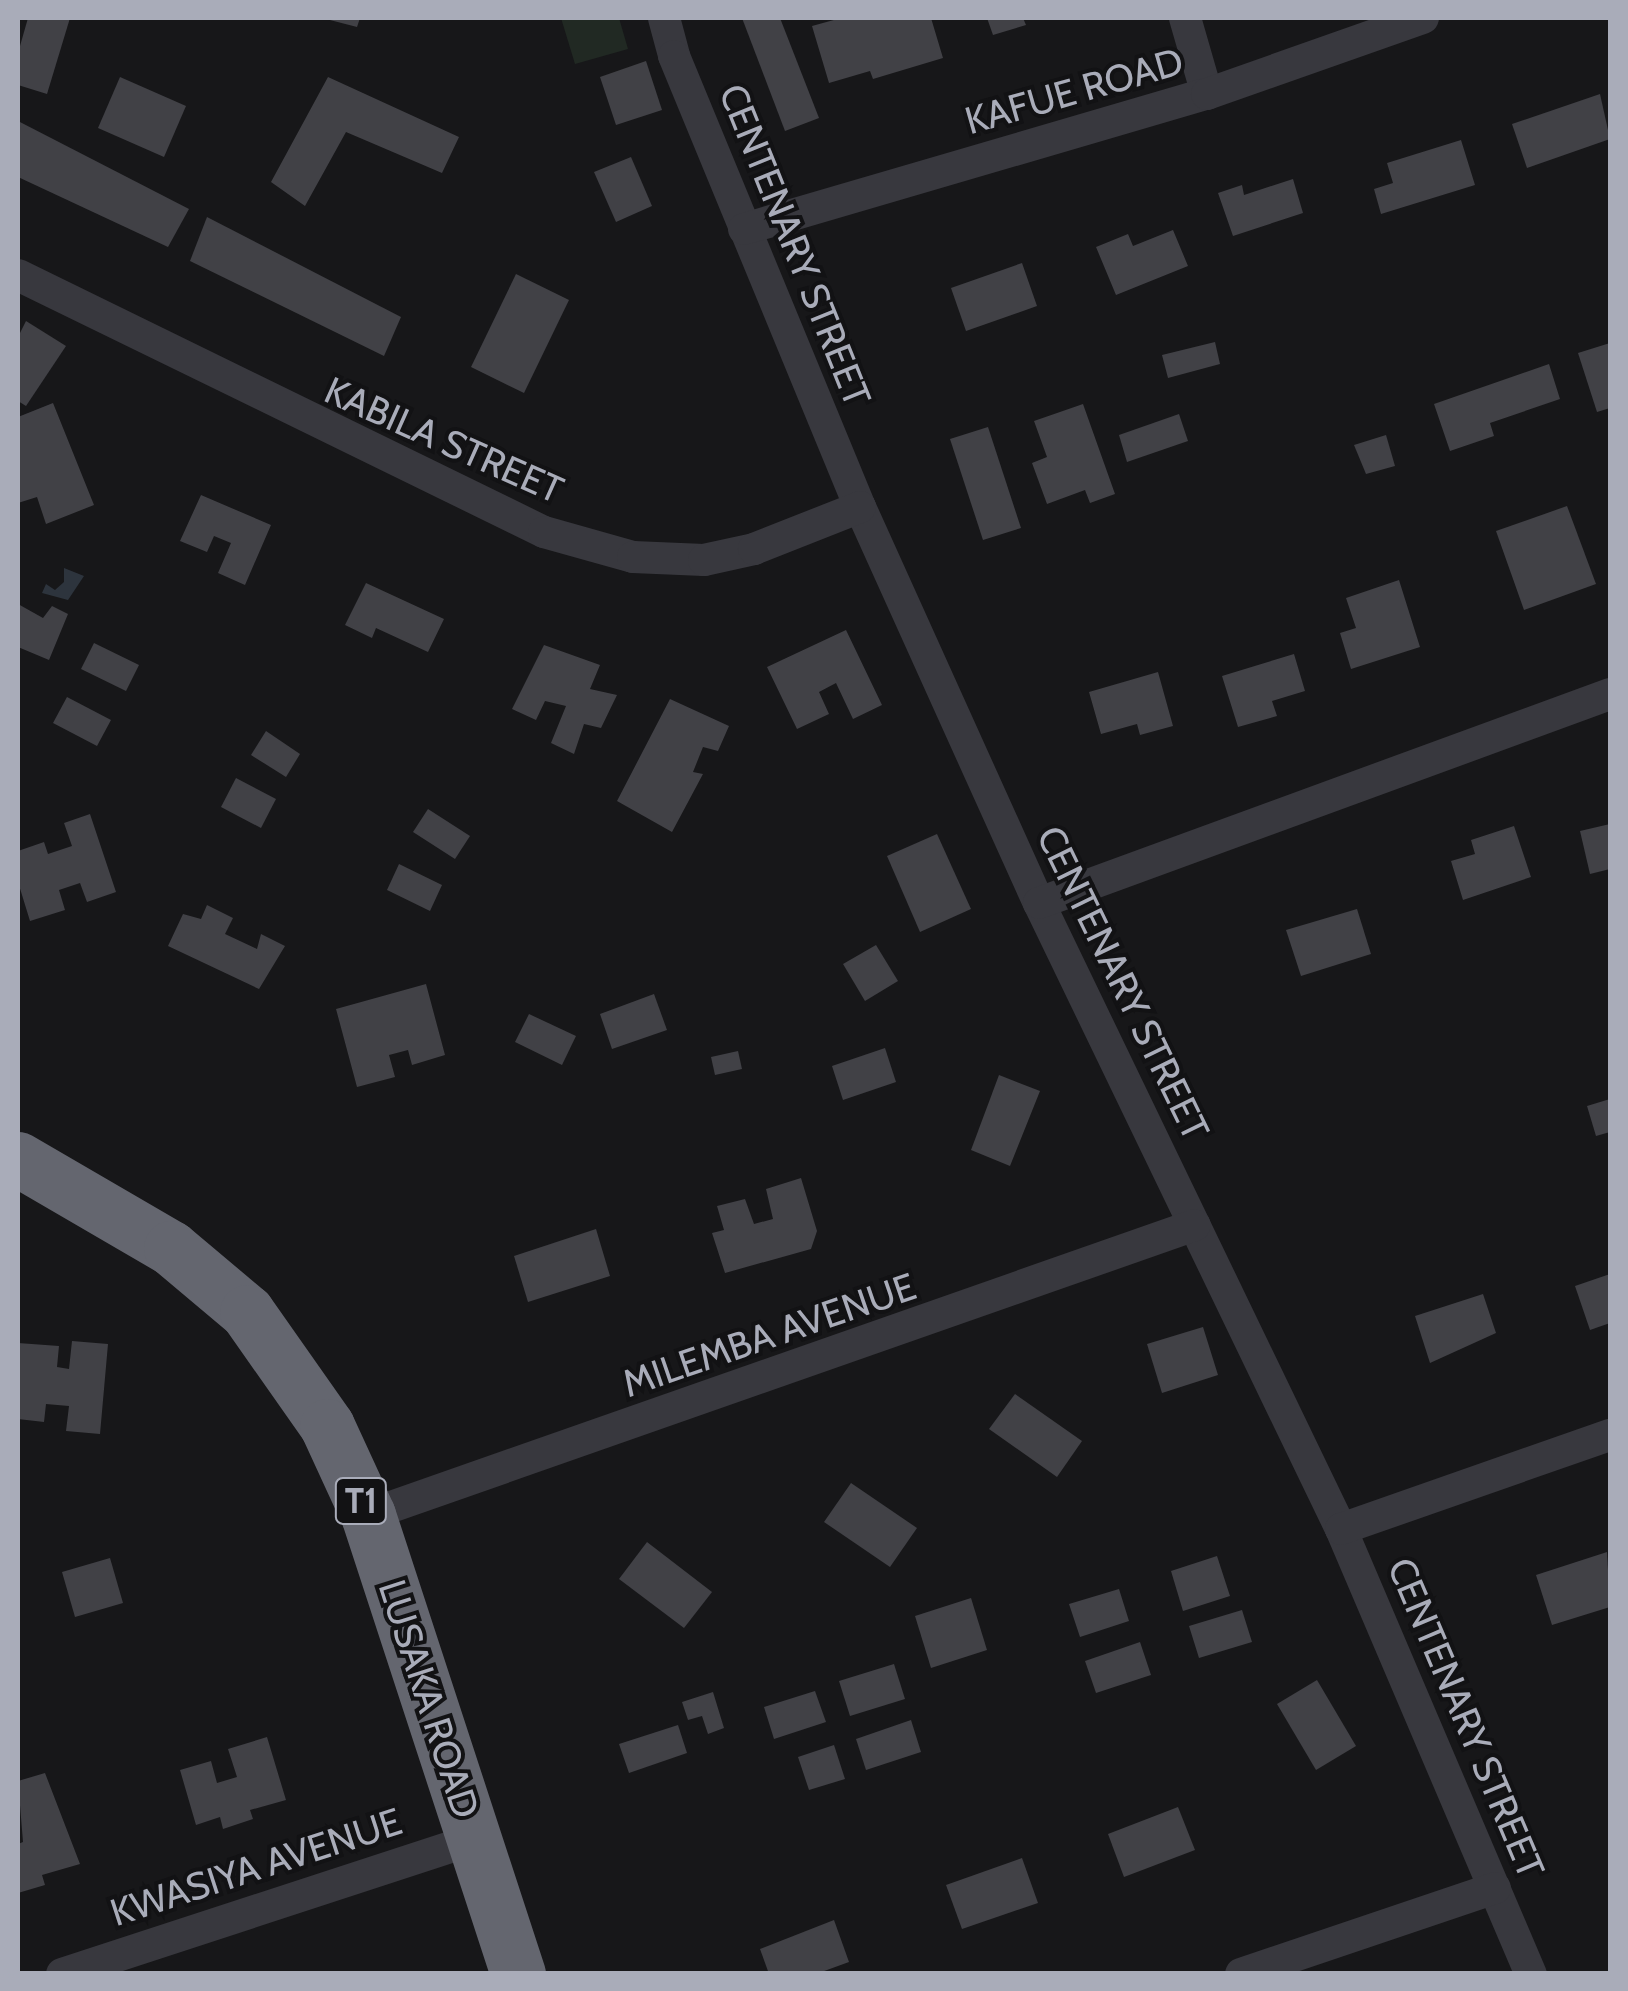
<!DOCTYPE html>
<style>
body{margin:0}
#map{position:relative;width:1628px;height:1991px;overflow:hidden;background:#171719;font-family:Cabin,sans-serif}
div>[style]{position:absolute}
.green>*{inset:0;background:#212923}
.water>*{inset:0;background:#2d343d}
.building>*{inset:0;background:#414146}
.street>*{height:32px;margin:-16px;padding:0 16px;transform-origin:16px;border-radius:16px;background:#38383e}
.highway>*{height:55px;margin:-27.5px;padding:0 27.5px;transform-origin:27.5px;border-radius:27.5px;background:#64666f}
span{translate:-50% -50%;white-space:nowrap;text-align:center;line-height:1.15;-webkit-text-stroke:8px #121214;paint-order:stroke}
.shield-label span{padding:2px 8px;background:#121214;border:2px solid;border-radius:8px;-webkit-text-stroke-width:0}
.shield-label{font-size:35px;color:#a9acb9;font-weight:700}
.street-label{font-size:38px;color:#a9acb9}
.frame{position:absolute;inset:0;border:20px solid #a9acb9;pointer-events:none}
</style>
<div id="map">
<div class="green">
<div style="clip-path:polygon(561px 18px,619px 18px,628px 49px,575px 64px)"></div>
</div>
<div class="water">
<div style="clip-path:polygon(64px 568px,84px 576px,68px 600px,42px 593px,46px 584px,55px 590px,64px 582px)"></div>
</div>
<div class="building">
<div style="clip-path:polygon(28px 18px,70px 18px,47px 94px,18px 85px,18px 53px)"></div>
<div style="clip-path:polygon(742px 18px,780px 18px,819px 118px,785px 131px)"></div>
<div style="clip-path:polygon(841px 18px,931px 18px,943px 58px,873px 79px,870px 71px,829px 83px,812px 26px)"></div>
<div style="clip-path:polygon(987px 18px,1023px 18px,1026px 25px,993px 35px)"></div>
<div style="clip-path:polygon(326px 19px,326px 18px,360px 18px,357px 27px)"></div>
<div style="clip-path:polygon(646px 61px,662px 110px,616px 125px,600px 77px)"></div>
<div style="clip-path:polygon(120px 77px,186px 106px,164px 157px,98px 128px)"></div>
<div style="clip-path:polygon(328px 77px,459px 137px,442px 173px,346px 132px,305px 206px,271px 182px)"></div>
<div style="clip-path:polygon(1600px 94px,1610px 139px,1527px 168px,1512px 124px)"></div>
<div style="clip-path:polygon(18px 121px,189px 209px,168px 247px,18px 177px)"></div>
<div style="clip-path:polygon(1461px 140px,1475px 185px,1381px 214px,1374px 189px,1393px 183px,1387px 163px)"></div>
<div style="clip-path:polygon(631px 157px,652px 206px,616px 222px,594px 172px)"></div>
<div style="clip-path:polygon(1293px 179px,1303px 213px,1233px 236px,1218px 193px,1242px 185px,1244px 195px)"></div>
<div style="clip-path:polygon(207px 217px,401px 317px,384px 356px,190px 261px)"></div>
<div style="clip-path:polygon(1173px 230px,1188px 266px,1116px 295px,1096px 247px,1128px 234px,1133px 246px)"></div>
<div style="clip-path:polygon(1022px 263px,1037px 306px,966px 331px,951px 288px)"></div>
<div style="clip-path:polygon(516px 274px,569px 300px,524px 393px,471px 367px)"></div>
<div style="clip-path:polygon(26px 321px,66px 346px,26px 406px,18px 401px,18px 337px)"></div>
<div style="clip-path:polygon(1215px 342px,1220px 364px,1168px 378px,1162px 355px)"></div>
<div style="clip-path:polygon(1610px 343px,1610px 408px,1597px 412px,1578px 353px)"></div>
<div style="clip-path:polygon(1549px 364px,1560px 399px,1490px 423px,1494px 436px,1450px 451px,1434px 404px)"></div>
<div style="clip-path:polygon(53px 403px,94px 505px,46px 524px,37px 497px,18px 503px,18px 417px)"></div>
<div style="clip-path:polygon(1083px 404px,1115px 494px,1090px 503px,1085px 490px,1047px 504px,1032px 463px,1047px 457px,1034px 421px)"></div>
<div style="clip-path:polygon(1179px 414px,1188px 441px,1127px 462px,1119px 435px)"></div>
<div style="clip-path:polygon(988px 427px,1021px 528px,983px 540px,950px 439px)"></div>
<div style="clip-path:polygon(1386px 435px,1395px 466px,1366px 474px,1354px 445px)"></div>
<div style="clip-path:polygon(201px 495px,271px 525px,245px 585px,218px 573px,231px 543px,214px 536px,207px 552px,180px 541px)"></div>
<div style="clip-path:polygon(1567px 506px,1596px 584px,1524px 610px,1496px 531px)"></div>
<div style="clip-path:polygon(1399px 580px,1420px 647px,1351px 669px,1340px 633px,1356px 628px,1346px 598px)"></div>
<div style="clip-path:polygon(366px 583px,444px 619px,428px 652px,376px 628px,372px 638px,345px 625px)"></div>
<div style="clip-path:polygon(18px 604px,43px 618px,52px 606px,68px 614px,49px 660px,18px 647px)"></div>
<div style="clip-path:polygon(846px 630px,882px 705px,853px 719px,836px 683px,819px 692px,829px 714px,797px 729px,767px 667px)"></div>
<div style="clip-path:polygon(94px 643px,139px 665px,126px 691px,81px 669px)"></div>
<div style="clip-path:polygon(544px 645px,600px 665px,590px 689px,617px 695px,601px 728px,584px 724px,574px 754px,551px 743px,566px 706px,545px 701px,536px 720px,512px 709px)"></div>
<div style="clip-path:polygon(1294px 654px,1305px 691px,1272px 701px,1277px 716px,1238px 727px,1222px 676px)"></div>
<div style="clip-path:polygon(1158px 672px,1173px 726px,1140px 735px,1137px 724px,1101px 734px,1089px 692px)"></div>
<div style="clip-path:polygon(67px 697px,111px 720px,97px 746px,53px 723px)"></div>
<div style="clip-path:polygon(670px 699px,729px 726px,718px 751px,703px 747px,693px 772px,703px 774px,672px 832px,617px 801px)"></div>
<div style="clip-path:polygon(266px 731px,300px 754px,286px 777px,251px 755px)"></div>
<div style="clip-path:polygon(236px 778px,276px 799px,261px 828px,221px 807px)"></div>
<div style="clip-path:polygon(428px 809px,470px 836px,455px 859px,413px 832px)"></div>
<div style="clip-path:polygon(90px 814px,116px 892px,87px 902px,80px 883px,59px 890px,65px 910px,30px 921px,18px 882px,18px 851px,44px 842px,48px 854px,72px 846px,64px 823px)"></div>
<div style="clip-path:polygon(1610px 824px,1610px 869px,1590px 874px,1580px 831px)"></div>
<div style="clip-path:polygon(1514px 826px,1531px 877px,1463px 900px,1451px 861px,1475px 854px,1471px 840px)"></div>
<div style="clip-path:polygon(937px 834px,971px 909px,920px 932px,887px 856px)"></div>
<div style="clip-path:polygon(399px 864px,442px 885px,430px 911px,387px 890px)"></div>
<div style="clip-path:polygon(207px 905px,233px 918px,225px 934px,257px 949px,261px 934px,285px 946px,259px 989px,168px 946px,183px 914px,201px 919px)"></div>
<div style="clip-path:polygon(1357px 909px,1371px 954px,1301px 976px,1286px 930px)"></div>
<div style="clip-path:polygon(876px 945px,898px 981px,865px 1001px,843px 964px)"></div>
<div style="clip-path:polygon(426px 984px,445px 1055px,412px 1065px,408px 1050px,389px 1055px,395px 1077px,357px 1087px,336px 1009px)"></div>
<div style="clip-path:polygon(654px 994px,667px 1030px,612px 1049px,600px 1014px)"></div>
<div style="clip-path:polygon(529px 1014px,576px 1036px,562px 1065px,515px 1042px)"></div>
<div style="clip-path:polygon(885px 1048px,896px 1082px,843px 1100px,832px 1066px)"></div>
<div style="clip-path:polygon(738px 1051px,742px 1069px,715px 1075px,711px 1057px)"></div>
<div style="clip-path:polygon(999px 1075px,1040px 1091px,1010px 1166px,971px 1150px)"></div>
<div style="clip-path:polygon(1610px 1099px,1610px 1132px,1596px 1136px,1587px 1106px)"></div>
<div style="clip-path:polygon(801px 1178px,817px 1231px,811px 1249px,725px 1273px,712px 1233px,724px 1230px,717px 1206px,745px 1199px,754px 1224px,773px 1219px,766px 1189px)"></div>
<div style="clip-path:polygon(596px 1229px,610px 1276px,528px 1302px,514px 1256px)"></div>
<div style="clip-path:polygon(1610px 1274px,1610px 1323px,1590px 1330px,1575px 1286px)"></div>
<div style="clip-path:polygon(1483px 1294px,1496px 1333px,1430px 1363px,1415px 1316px)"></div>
<div style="clip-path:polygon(1203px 1327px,1218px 1375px,1162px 1393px,1147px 1344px)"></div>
<div style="clip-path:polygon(72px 1341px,108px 1344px,100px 1434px,66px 1431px,69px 1406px,46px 1404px,44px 1422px,18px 1419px,18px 1343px,59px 1346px,57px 1367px,69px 1369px)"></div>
<div style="clip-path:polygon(1015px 1394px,1082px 1441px,1057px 1477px,989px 1429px)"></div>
<div style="clip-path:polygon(851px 1483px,917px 1528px,890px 1567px,824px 1522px)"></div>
<div style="clip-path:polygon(647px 1542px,712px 1592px,684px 1628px,619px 1579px)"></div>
<div style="clip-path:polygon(1607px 1552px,1610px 1607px,1552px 1625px,1536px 1575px)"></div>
<div style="clip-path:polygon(1217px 1556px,1230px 1596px,1183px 1611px,1171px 1571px)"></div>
<div style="clip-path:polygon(110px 1558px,123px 1603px,75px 1617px,62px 1572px)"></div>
<div style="clip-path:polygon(1119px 1589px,1129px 1621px,1080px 1637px,1069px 1604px)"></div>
<div style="clip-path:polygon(971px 1598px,987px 1650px,931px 1668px,915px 1616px)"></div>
<div style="clip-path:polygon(1242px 1610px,1252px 1642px,1199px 1658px,1189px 1626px)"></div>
<div style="clip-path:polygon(1140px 1642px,1151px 1675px,1096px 1693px,1085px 1661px)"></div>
<div style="clip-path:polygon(894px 1664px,905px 1699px,850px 1716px,839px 1681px)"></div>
<div style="clip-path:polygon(1317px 1680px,1356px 1746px,1316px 1770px,1277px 1704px)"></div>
<div style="clip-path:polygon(815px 1691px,826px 1722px,774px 1739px,764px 1707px)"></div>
<div style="clip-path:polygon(713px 1692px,724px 1728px,708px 1734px,702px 1716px,688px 1720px,682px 1702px)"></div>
<div style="clip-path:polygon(911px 1720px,921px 1752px,866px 1770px,856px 1739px)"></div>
<div style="clip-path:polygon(678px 1725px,687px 1753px,629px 1773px,619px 1744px)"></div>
<div style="clip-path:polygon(267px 1737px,286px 1800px,250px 1810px,253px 1819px,223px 1829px,220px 1817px,196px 1825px,180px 1770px,211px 1761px,217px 1783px,237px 1777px,228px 1749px)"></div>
<div style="clip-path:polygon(834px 1745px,845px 1779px,809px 1790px,798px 1757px)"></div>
<div style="clip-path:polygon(45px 1773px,80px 1864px,42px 1875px,45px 1885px,18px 1893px,18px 1844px,23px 1842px,18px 1781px)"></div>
<div style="clip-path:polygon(1178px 1807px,1195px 1850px,1124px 1877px,1108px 1834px)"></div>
<div style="clip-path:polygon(1022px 1858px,1038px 1903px,962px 1929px,946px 1885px)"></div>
<div style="clip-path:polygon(834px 1920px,849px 1962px,816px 1974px,769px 1974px,760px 1949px)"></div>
</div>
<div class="street">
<div style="left:664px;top:18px;width:39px;rotate:75deg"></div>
<div style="left:674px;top:56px;width:488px;rotate:67.6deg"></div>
<div style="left:860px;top:507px;width:435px;rotate:65.7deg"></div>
<div style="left:1039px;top:903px;width:695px;rotate:64.25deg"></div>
<div style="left:1341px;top:1529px;width:484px;rotate:66.9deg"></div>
<div style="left:1185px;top:18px;width:79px;rotate:73.9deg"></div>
<div style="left:744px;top:229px;width:482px;rotate:-16.3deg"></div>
<div style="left:1207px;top:94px;width:229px;rotate:-19.4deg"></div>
<div style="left:18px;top:275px;width:585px;rotate:26.04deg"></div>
<div style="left:544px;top:532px;width:92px;rotate:15.7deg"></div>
<div style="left:633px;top:557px;width:71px;rotate:2.4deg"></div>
<div style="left:704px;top:560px;width:51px;rotate:-12.4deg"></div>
<div style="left:754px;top:549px;width:114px;rotate:-21.6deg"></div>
<div style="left:1039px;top:903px;width:608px;rotate:-20.1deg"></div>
<div style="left:368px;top:1515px;width:876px;rotate:-19.32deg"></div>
<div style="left:1341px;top:1529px;width:285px;rotate:-19.3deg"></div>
<div style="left:62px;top:1974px;width:435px;rotate:-18.1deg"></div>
<div style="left:1241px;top:1974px;width:268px;rotate:-18.7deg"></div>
</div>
<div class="highway">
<div style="left:18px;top:1159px;width:177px;rotate:30.2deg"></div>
<div style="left:171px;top:1248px;width:99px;rotate:40.1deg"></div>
<div style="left:247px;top:1312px;width:139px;rotate:54.9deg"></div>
<div style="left:327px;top:1426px;width:98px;rotate:65.3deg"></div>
<div style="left:368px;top:1515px;width:483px;rotate:71.9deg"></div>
</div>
<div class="shield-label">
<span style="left:361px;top:1501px">T1</span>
</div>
<div class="street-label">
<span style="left:1074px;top:91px;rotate:-16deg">KAFUE ROAD</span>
<span style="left:795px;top:245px;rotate:68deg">CENTENARY STREET</span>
<span style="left:444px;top:440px;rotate:24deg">KABILA STREET</span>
<span style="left:1123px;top:983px;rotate:64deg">CENTENARY STREET</span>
<span style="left:769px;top:1335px;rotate:-19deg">MILEMBA AVENUE</span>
<span style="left:429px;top:1699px;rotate:72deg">LUSAKA ROAD</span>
<span style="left:1466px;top:1718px;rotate:67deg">CENTENARY STREET</span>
<span style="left:256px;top:1867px;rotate:-18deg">KWASIYA AVENUE</span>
</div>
<div class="frame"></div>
</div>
